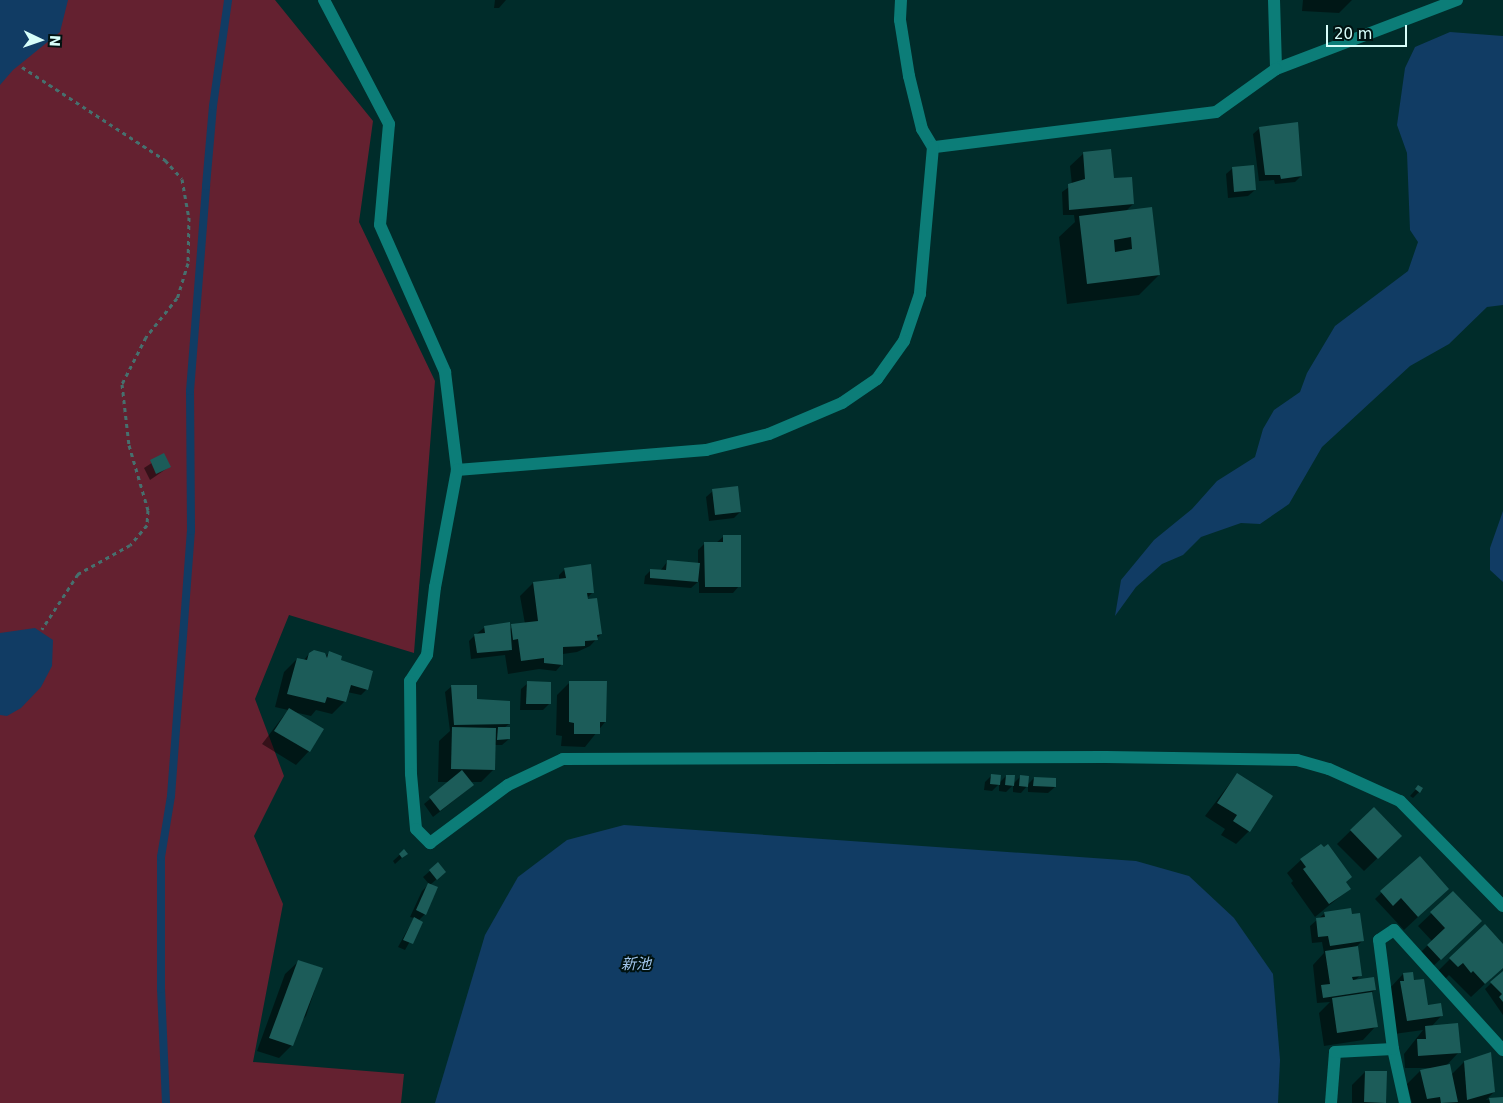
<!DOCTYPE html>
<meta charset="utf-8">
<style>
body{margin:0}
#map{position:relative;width:1503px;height:1103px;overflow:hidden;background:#002c2a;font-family:"DejaVu Sans","Noto Sans JP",sans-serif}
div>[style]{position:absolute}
.green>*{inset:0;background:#642130}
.water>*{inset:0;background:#113c64}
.shadow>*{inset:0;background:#0007}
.stream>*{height:8px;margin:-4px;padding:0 4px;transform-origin:4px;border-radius:4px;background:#113c64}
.building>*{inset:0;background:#1c5c59}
.path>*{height:3px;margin-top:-1.5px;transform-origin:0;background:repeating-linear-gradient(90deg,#46706e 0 4px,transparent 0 8px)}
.minor>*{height:12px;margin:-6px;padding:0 6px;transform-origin:6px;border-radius:6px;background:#0c7d78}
span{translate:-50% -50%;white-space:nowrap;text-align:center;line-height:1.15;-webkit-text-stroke:4px #001211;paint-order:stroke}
.water-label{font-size:15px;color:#a1c6ec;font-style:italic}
.north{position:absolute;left:15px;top:15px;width:50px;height:50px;-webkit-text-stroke:4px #001211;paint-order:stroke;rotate:93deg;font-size:14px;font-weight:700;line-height:20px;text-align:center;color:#d7fefa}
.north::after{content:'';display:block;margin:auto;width:18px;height:22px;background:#d7fefa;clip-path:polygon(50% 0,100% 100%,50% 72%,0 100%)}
.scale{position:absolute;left:1326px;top:25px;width:81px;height:22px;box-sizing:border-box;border:2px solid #d7fefa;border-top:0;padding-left:6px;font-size:15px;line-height:18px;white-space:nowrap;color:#d7fefa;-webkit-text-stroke:4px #001211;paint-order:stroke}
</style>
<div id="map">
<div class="green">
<div style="clip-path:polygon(0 0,275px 0,373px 121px,359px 222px,435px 381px,414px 653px,289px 615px,255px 699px,284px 776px,254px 836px,283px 904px,253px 1062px,404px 1074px,401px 1103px,0 1103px)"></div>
</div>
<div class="water">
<div style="clip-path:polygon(0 0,68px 0,60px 32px,13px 70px,0 85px)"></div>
<div style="clip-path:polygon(1450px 32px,1503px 36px,1503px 305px,1487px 307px,1449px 344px,1410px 366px,1322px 447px,1289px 504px,1260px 524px,1241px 523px,1201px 537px,1183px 555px,1162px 564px,1136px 587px,1115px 616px,1121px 580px,1154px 540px,1192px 509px,1217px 481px,1255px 457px,1263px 429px,1274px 410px,1300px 392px,1307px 373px,1335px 326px,1408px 271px,1418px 242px,1410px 230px,1407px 153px,1397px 125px,1405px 68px,1415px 47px)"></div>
<div style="clip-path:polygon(1503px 511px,1503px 582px,1490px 570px,1490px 548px)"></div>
<div style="clip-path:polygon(35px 628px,53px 640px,52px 666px,41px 687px,21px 708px,7px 716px,0 715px,0 633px)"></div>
<div style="clip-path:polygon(624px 825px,1136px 861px,1189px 876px,1234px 918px,1273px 974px,1280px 1060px,1278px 1103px,435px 1103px,485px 935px,518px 877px,567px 840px)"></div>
</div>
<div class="shadow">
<div style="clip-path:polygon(489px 0,506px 0,499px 8px,494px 8px,495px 0)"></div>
<div style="clip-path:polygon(1303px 0,1352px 0,1339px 13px,1302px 11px)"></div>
<div style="clip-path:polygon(1260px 128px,1301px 176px,1295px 182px,1275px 184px,1274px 180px,1259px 181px,1253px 134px)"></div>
<div style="clip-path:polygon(1084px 153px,1133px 204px,1125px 212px,1159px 275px,1139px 295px,1067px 304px,1059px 237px,1075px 222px,1074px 215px,1063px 215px,1062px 192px,1072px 185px,1070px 166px)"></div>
<div style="clip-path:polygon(1233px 168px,1255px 190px,1248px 196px,1228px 198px,1226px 174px)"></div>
<div style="clip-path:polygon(164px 455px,169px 467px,150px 480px,144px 468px)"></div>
<div style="clip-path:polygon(713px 491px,740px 512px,734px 518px,709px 521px,706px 497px)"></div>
<div style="clip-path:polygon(724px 536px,739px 586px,733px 593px,699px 593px,699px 581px,691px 588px,644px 584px,645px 576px,651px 570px,660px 571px,667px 562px,698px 564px,698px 550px,705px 543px,716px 543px)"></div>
<div style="clip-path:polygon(565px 569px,593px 592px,587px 598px,601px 634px,590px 646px,577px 652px,563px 654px,562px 664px,556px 671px,539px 669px,508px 674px,505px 655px,471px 659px,469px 641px,475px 635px,485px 627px,509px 629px,525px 624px,520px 596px,533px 583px,559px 580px,559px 575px)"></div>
<div style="clip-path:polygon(329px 653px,367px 689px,361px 695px,347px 692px,345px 701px,332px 714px,316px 710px,311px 716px,294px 712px,309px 751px,296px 765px,262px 744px,288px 710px,275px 707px,284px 672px,297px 659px,303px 661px,309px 654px,325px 657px)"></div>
<div style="clip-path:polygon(570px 682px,605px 722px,585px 747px,561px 746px,562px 736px,556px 735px,557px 695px)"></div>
<div style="clip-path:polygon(528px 683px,549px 704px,543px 710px,520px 710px,521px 689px)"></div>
<div style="clip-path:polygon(452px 686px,509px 724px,504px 728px,509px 739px,502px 745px,495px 745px,494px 769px,481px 782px,470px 782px,466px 791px,433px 817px,424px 804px,450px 782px,438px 782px,439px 741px,450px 731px,445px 692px)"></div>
<div style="clip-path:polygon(1237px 774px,1249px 831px,1236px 844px,1221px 835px,1225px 829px,1205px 816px)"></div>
<div style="clip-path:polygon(992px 775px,999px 783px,1006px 776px,1013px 784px,1020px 777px,1027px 785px,1034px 778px,1055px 787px,1048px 793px,1028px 792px,1028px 785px,1021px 793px,1013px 792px,1013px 785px,1006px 792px,999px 791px,999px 784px,992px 791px,984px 790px,985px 782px)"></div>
<div style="clip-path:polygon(1418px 787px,1419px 792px,1413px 798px,1410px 796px)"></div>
<div style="clip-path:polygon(1374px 808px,1387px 849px,1364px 871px,1337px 844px)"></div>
<div style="clip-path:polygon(404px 851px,406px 854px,395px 864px,393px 861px)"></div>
<div style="clip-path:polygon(1301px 860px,1345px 883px,1349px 889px,1315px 917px,1291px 883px,1293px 881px,1287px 873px)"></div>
<div style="clip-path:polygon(438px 864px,438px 878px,430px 885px,425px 914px,418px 921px,421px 922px,405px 950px,398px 947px,414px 918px,410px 917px,422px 891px,429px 884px,423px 877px)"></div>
<div style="clip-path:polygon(1394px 881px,1448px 889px,1404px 930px,1375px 899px)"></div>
<div style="clip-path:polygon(1453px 893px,1467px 934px,1427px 972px,1414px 959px,1432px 941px,1418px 926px)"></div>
<div style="clip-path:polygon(1325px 913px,1362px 941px,1356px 947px,1361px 975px,1354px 981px,1375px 990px,1371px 993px,1376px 1026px,1363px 1040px,1324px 1046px,1319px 1013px,1330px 1002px,1317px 1003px,1313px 965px,1324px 953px,1322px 942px,1312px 943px,1310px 926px)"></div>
<div style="clip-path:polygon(1503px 945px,1503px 967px,1471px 997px,1449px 975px,1444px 980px,1437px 972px,1450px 959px)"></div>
<div style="clip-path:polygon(299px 961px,322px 968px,306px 1016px,300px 1022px,292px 1045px,279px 1058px,257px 1051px,285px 974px)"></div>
<div style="clip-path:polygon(1503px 972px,1503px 1015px,1485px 989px)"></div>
<div style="clip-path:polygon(1411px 973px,1427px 1006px,1442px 1015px,1431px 1027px,1459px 1052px,1445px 1067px,1451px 1075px,1464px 1062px,1490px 1053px,1494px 1092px,1486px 1100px,1503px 1098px,1503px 1103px,1412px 1103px,1407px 1084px,1420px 1071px,1437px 1068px,1405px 1068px,1404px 1054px,1423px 1030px,1394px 1034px,1390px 988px,1403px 974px)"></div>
<div style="clip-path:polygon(1365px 1072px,1385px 1102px,1384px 1103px,1352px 1103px,1352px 1085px)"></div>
</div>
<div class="stream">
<div style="left:166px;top:1103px;width:114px;rotate:-92.5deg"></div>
<div style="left:161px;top:989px;width:132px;rotate:-90deg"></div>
<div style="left:161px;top:857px;width:62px;rotate:-80.7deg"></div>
<div style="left:171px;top:796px;width:266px;rotate:-85.7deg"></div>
<div style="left:191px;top:531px;width:140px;rotate:-90.4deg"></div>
<div style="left:190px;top:391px;width:206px;rotate:-85.5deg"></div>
<div style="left:206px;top:186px;width:80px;rotate:-85deg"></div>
<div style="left:213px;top:106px;width:107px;rotate:-81.9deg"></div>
</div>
<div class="building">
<div style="clip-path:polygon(1298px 122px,1302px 176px,1281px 179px,1280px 175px,1265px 175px,1259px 127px)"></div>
<div style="clip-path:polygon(1111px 149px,1114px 178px,1132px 177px,1134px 204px,1069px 210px,1068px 184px,1085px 179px,1083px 152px)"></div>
<div style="clip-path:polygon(1254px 165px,1256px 190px,1234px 192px,1232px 167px)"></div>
<div style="clip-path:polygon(evenodd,1152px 207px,1160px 275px,1087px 284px,1079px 216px,1152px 207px,1131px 237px,1132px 249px,1115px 252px,1114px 240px,1131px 237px)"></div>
<div style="clip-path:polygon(164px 453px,171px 467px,156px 474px,150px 460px)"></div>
<div style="clip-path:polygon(738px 486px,741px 512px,715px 515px,712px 489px)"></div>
<div style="clip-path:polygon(723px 535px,741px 535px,741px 587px,705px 587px,704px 542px,723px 542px)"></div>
<div style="clip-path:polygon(667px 560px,700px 563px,698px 582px,650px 578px,650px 569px,666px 570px)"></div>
<div style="clip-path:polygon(591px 564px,594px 593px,587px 593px,588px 599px,597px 598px,602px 634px,597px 635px,598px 640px,585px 641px,585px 646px,563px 647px,563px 665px,544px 663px,544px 658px,521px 661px,518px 639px,513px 640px,511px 624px,538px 621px,533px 582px,566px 578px,564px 568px)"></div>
<div style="clip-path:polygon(510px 622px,512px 650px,477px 653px,474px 634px,485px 633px,484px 626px)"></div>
<div style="clip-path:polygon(314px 650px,325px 653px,327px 658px,329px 651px,342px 656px,341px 660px,373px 671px,368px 690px,351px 685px,346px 702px,327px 697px,325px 703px,287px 694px,297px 658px,307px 660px,309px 653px)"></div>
<div style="clip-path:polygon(527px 681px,551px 682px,551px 704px,526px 704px)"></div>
<div style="clip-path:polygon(569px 681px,607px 681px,606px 722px,600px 722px,600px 734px,574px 734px,574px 723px,569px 722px)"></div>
<div style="clip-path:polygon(451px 685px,477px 685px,477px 699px,510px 701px,510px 724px,454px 725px)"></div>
<div style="clip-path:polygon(289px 708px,324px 729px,310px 752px,274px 731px)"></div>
<div style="clip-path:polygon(452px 727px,496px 728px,495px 770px,451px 769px)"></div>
<div style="clip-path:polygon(498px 727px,510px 727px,510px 739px,497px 740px)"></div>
<div style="clip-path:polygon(462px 770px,474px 785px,440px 811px,429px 797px)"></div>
<div style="clip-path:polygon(1237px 773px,1273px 796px,1250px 832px,1233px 821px,1237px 815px,1217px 803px)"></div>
<div style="clip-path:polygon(991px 774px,1001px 775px,1000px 785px,990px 784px)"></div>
<div style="clip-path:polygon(1006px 775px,1015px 775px,1014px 786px,1005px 785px)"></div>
<div style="clip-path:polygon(1020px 775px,1029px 776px,1028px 787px,1019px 786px)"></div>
<div style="clip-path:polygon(1034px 777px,1056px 778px,1056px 787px,1033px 786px)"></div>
<div style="clip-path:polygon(1418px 785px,1423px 788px,1420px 793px,1415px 789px)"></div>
<div style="clip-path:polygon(1374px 807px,1402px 836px,1378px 859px,1350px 830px)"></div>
<div style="clip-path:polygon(1321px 844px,1324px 847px,1328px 844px,1352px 877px,1346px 882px,1351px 889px,1329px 904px,1303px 869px,1306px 867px,1300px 859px)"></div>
<div style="clip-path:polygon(404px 849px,408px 854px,402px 858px,399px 854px)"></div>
<div style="clip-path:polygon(1420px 856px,1449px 889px,1418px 917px,1401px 898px,1393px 906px,1380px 891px)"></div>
<div style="clip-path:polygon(438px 862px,446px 872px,437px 880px,429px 870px)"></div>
<div style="clip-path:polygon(428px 883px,438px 887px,426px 915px,416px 910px)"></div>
<div style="clip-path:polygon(1453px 891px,1482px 921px,1441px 960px,1427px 945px,1445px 928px,1430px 912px)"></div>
<div style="clip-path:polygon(1351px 908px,1352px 914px,1360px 913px,1364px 941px,1330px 946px,1328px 936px,1318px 937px,1316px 918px,1325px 917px,1324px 912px)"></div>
<div style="clip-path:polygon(414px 917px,423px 922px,413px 944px,403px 940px)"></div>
<div style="clip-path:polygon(1485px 924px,1503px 944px,1503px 968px,1485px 984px,1473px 971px,1471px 973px,1463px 963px,1458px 967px,1449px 958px)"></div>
<div style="clip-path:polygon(1358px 946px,1362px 976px,1352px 977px,1353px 980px,1374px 977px,1376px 990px,1323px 998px,1321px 985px,1330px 984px,1325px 951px)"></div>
<div style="clip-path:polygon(298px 960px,323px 968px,293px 1046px,269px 1038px)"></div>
<div style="clip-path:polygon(1503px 971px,1503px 1002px,1499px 997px,1502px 994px,1490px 982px)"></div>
<div style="clip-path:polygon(1413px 972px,1414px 980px,1424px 979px,1428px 1005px,1441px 1003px,1443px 1016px,1407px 1021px,1400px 981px,1404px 981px,1403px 973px)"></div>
<div style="clip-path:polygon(1372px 992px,1378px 1027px,1337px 1033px,1332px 998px)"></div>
<div style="clip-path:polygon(1458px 1023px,1461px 1053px,1418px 1056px,1417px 1039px,1426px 1039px,1425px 1026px)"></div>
<div style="clip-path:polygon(1491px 1052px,1495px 1092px,1467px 1100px,1464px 1061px)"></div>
<div style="clip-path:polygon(1450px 1064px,1458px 1102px,1441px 1103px,1440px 1097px,1427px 1099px,1420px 1070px)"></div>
<div style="clip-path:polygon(1365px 1071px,1387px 1071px,1386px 1103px,1364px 1102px)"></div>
<div style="clip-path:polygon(1503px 1097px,1503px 1103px,1490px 1103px,1489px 1098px)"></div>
</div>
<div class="path">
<div style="left:22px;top:67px;width:171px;rotate:33deg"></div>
<div style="left:165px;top:160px;width:25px;rotate:48deg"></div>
<div style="left:182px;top:179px;width:39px;rotate:80deg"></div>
<div style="left:189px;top:217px;width:46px;rotate:91.2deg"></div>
<div style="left:188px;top:263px;width:37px;rotate:107deg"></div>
<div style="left:177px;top:298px;width:50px;rotate:128.5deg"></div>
<div style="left:146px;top:337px;width:53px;rotate:117.1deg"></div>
<div style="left:122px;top:384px;width:61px;rotate:83.5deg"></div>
<div style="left:129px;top:445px;width:68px;rotate:73.7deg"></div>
<div style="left:148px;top:510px;width:15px;rotate:94deg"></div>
<div style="left:147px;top:525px;width:26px;rotate:130deg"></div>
<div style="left:130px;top:545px;width:60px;rotate:150.9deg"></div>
<div style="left:78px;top:574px;width:66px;rotate:123.2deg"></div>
</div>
<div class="minor">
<div style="left:324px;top:0;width:140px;rotate:62.3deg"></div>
<div style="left:389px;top:124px;width:101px;rotate:95.1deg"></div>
<div style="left:380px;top:225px;width:161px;rotate:66.1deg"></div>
<div style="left:445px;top:372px;width:99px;rotate:83deg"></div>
<div style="left:901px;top:0;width:20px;rotate:93deg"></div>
<div style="left:900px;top:20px;width:57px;rotate:80.9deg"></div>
<div style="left:909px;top:76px;width:55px;rotate:76.2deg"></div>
<div style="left:922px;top:129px;width:21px;rotate:59deg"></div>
<div style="left:1274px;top:0;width:69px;rotate:88.3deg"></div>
<div style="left:1457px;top:0;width:194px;rotate:159.1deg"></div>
<div style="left:1276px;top:69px;width:74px;rotate:144.4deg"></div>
<div style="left:1216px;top:112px;width:285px;rotate:172.9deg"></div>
<div style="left:933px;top:147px;width:148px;rotate:95.1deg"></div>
<div style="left:920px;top:294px;width:50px;rotate:108.8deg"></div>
<div style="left:904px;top:341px;width:47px;rotate:125.4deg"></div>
<div style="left:877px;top:379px;width:42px;rotate:145.6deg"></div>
<div style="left:842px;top:403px;width:79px;rotate:157deg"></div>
<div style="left:769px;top:434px;width:65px;rotate:165.7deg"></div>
<div style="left:706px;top:450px;width:250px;rotate:175.4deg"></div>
<div style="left:457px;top:470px;width:119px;rotate:100.6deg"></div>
<div style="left:435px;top:587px;width:68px;rotate:96.7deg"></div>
<div style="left:427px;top:655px;width:31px;rotate:123deg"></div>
<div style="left:410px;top:681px;width:93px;rotate:89.4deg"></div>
<div style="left:411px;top:774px;width:55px;rotate:84.8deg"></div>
<div style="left:416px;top:829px;width:20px;rotate:45deg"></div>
<div style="left:430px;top:843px;width:97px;rotate:-36.6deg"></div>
<div style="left:508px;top:785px;width:61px;rotate:-25.3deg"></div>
<div style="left:563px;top:759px;width:543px;rotate:-0.21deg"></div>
<div style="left:1106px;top:757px;width:191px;rotate:0.9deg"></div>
<div style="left:1297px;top:760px;width:33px;rotate:16deg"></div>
<div style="left:1329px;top:769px;width:78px;rotate:24.3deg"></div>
<div style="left:1400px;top:801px;width:147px;rotate:45.6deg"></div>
<div style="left:1331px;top:1103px;width:51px;rotate:-85.5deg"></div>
<div style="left:1335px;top:1052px;width:58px;rotate:-3deg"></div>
<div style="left:1405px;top:1103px;width:55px;rotate:-102.5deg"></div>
<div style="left:1393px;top:1049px;width:110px;rotate:-97.3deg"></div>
<div style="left:1379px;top:940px;width:18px;rotate:-34deg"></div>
<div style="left:1394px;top:930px;width:162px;rotate:47.8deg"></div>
</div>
<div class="water-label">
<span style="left:636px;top:965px">新池</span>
</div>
<div class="north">N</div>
<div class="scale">20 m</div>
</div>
